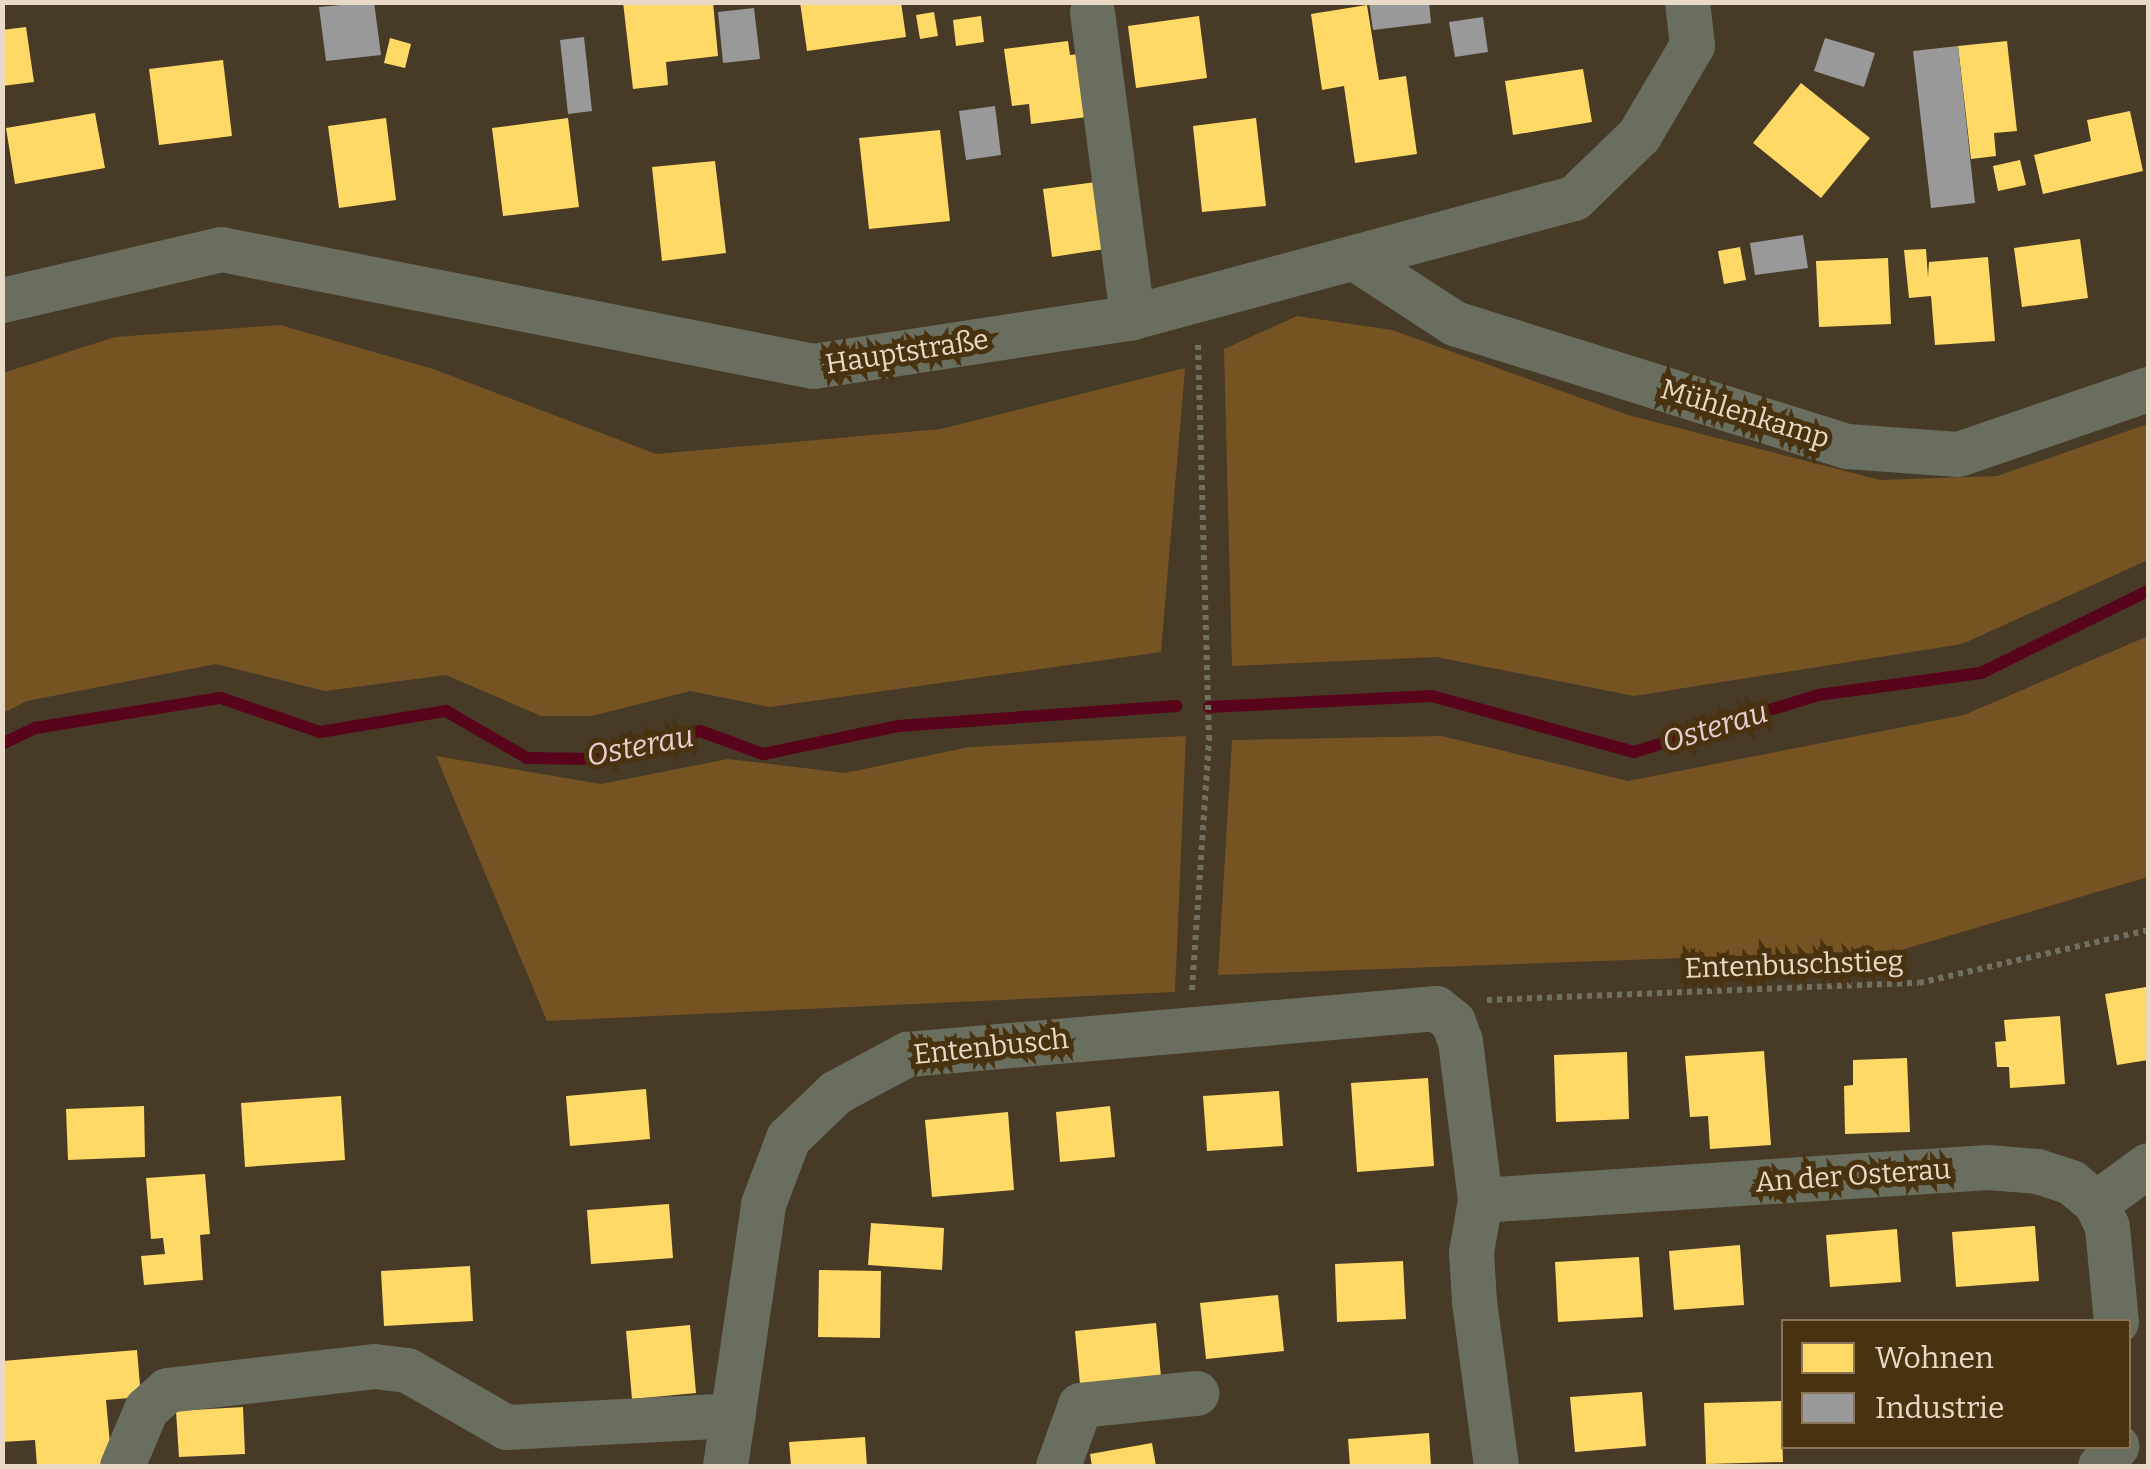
<!DOCTYPE html>
<meta charset="utf-8">
<style>
body{margin:0}
#map{position:relative;width:2151px;height:1469px;overflow:hidden;background:#473a27;font-family:Bitter,serif}
div>[style]{position:absolute}
.green>*{inset:0;background:#755323}
.homes>*{inset:0;background:#ffd966}
.industry>*{inset:0;background:#999}
.stream>*{height:12px;margin:-6px;padding:0 6px;transform-origin:6px;border-radius:6px;background:#58051b}
.path>*{height:6px;margin-top:-3px;transform-origin:0;background:repeating-linear-gradient(90deg,#707062 0 5px,transparent 0 10px)}
.minor>*{height:45px;margin:-22.5px;padding:0 22.5px;transform-origin:22.5px;border-radius:22.5px;background:#696e5f}
span{translate:-50% -50%;white-space:nowrap;text-align:center;line-height:1.15;-webkit-text-stroke:10px #49320f;paint-order:stroke}
.street-label{font-size:28px;color:#e9dac8}
.water-label{font-size:30px;color:#edcdcf;font-style:italic}
.frame{position:absolute;inset:0;border:5px solid #e9dac8;pointer-events:none}
.legend{position:absolute;left:1781px;top:1319px;width:350px;height:130px;box-sizing:border-box;background:#49320f;border:2px solid #897559;margin:0;padding:12px 18px;list-style:none;font-size:30px;color:#e9dac8}
.legend li{display:flex;align-items:center;gap:20px;height:50px}
.legend b{width:50px;border:2px solid #897559}
</style>
<div id="map">
<div class="green">
<div style="clip-path:polygon(1297px 316px,1392px 330px,1628px 415px,1880px 480px,1997px 476px,2148px 424px,2148px 560px,1962px 644px,1634px 696px,1436px 657px,1232px 666px,1224px 349px)"></div>
<div style="clip-path:polygon(280px 325px,433px 369px,656px 454px,941px 429px,1185px 368px,1161px 652px,770px 707px,690px 691px,592px 716px,541px 716px,446px 675px,325px 691px,216px 664px,27px 701px,3px 713px,3px 373px,115px 337px)"></div>
<div style="clip-path:polygon(2148px 636px,2148px 877px,1901px 950px,1218px 975px,1232px 740px,1442px 736px,1628px 781px,1964px 715px)"></div>
<div style="clip-path:polygon(1186px 736px,1175px 992px,547px 1021px,436px 756px,601px 784px,728px 759px,845px 773px,969px 747px)"></div>
</div>
<div class="homes">
<div style="clip-path:polygon(623px 2px,713px 2px,718px 56px,666px 62px,668px 85px,633px 89px)"></div>
<div style="clip-path:polygon(800px 2px,901px 2px,906px 37px,807px 51px)"></div>
<div style="clip-path:polygon(1367px 5px,1379px 80px,1406px 76px,1417px 154px,1355px 163px,1344px 86px,1322px 90px,1311px 14px)"></div>
<div style="clip-path:polygon(934px 12px,938px 36px,920px 39px,916px 15px)"></div>
<div style="clip-path:polygon(981px 16px,984px 42px,956px 46px,953px 20px)"></div>
<div style="clip-path:polygon(1199px 16px,1207px 78px,1136px 88px,1128px 26px)"></div>
<div style="clip-path:polygon(26px 27px,34px 82px,2px 86px,2px 30px)"></div>
<div style="clip-path:polygon(390px 38px,411px 44px,405px 68px,384px 63px)"></div>
<div style="clip-path:polygon(1068px 41px,1070px 55px,1087px 53px,1095px 116px,1031px 124px,1029px 104px,1012px 106px,1004px 49px)"></div>
<div style="clip-path:polygon(2007px 41px,2017px 131px,1994px 133px,1996px 156px,1971px 159px,1958px 46px)"></div>
<div style="clip-path:polygon(223px 60px,232px 136px,159px 145px,149px 69px)"></div>
<div style="clip-path:polygon(1583px 69px,1592px 122px,1513px 135px,1505px 81px)"></div>
<div style="clip-path:polygon(1801px 83px,1870px 138px,1821px 198px,1753px 143px)"></div>
<div style="clip-path:polygon(2130px 111px,2143px 171px,2043px 194px,2034px 155px,2091px 141px,2087px 120px)"></div>
<div style="clip-path:polygon(95px 113px,105px 168px,15px 184px,6px 128px)"></div>
<div style="clip-path:polygon(386px 118px,396px 200px,339px 208px,328px 126px)"></div>
<div style="clip-path:polygon(568px 118px,579px 207px,503px 216px,492px 128px)"></div>
<div style="clip-path:polygon(1256px 118px,1266px 206px,1202px 212px,1193px 126px)"></div>
<div style="clip-path:polygon(940px 130px,950px 221px,869px 229px,859px 138px)"></div>
<div style="clip-path:polygon(2020px 160px,2026px 185px,1998px 191px,1993px 166px)"></div>
<div style="clip-path:polygon(715px 161px,726px 253px,662px 261px,652px 167px)"></div>
<div style="clip-path:polygon(1096px 182px,1105px 249px,1052px 257px,1043px 189px)"></div>
<div style="clip-path:polygon(2080px 239px,2088px 298px,2022px 307px,2014px 248px)"></div>
<div style="clip-path:polygon(1740px 247px,1746px 280px,1724px 284px,1718px 251px)"></div>
<div style="clip-path:polygon(1926px 249px,1928px 277px,1929px 262px,1988px 257px,1995px 341px,1935px 345px,1931px 296px,1909px 298px,1904px 250px)"></div>
<div style="clip-path:polygon(1888px 258px,1891px 324px,1819px 327px,1816px 261px)"></div>
<div style="clip-path:polygon(2146px 987px,2148px 1060px,2117px 1065px,2105px 994px)"></div>
<div style="clip-path:polygon(2060px 1016px,2065px 1084px,2010px 1088px,2009px 1067px,1997px 1067px,1995px 1042px,2006px 1041px,2004px 1020px)"></div>
<div style="clip-path:polygon(1764px 1051px,1771px 1145px,1710px 1149px,1708px 1116px,1690px 1117px,1685px 1056px)"></div>
<div style="clip-path:polygon(1627px 1052px,1629px 1119px,1556px 1122px,1554px 1055px)"></div>
<div style="clip-path:polygon(1907px 1058px,1910px 1132px,1845px 1134px,1844px 1086px,1853px 1085px,1853px 1060px)"></div>
<div style="clip-path:polygon(1428px 1078px,1434px 1166px,1357px 1172px,1351px 1083px)"></div>
<div style="clip-path:polygon(646px 1089px,650px 1139px,570px 1146px,566px 1096px)"></div>
<div style="clip-path:polygon(1279px 1091px,1283px 1146px,1207px 1151px,1203px 1096px)"></div>
<div style="clip-path:polygon(341px 1096px,345px 1160px,245px 1167px,241px 1103px)"></div>
<div style="clip-path:polygon(144px 1106px,145px 1157px,68px 1160px,66px 1109px)"></div>
<div style="clip-path:polygon(1110px 1106px,1115px 1157px,1060px 1162px,1056px 1112px)"></div>
<div style="clip-path:polygon(1008px 1112px,1014px 1190px,932px 1197px,925px 1120px)"></div>
<div style="clip-path:polygon(205px 1174px,210px 1234px,200px 1235px,203px 1280px,144px 1285px,141px 1256px,165px 1254px,163px 1238px,151px 1239px,146px 1178px)"></div>
<div style="clip-path:polygon(669px 1204px,673px 1258px,591px 1264px,587px 1210px)"></div>
<div style="clip-path:polygon(871px 1223px,944px 1228px,942px 1270px,868px 1265px)"></div>
<div style="clip-path:polygon(2035px 1226px,2039px 1281px,1956px 1287px,1952px 1232px)"></div>
<div style="clip-path:polygon(1897px 1229px,1901px 1282px,1830px 1287px,1826px 1235px)"></div>
<div style="clip-path:polygon(1740px 1245px,1744px 1305px,1674px 1310px,1669px 1251px)"></div>
<div style="clip-path:polygon(1639px 1257px,1643px 1317px,1558px 1322px,1555px 1262px)"></div>
<div style="clip-path:polygon(1403px 1261px,1406px 1319px,1337px 1322px,1335px 1264px)"></div>
<div style="clip-path:polygon(470px 1266px,473px 1321px,384px 1326px,381px 1271px)"></div>
<div style="clip-path:polygon(819px 1270px,881px 1271px,880px 1338px,818px 1337px)"></div>
<div style="clip-path:polygon(1278px 1295px,1284px 1351px,1206px 1359px,1200px 1303px)"></div>
<div style="clip-path:polygon(1156px 1323px,1161px 1377px,1080px 1384px,1075px 1331px)"></div>
<div style="clip-path:polygon(690px 1325px,696px 1393px,632px 1399px,626px 1331px)"></div>
<div style="clip-path:polygon(137px 1350px,141px 1397px,106px 1400px,112px 1466px,37px 1466px,35px 1440px,2px 1442px,2px 1361px)"></div>
<div style="clip-path:polygon(1642px 1392px,1646px 1446px,1575px 1452px,1570px 1397px)"></div>
<div style="clip-path:polygon(1781px 1401px,1783px 1462px,1706px 1464px,1704px 1403px)"></div>
<div style="clip-path:polygon(243px 1407px,245px 1454px,179px 1457px,176px 1411px)"></div>
<div style="clip-path:polygon(1429px 1433px,1431px 1466px,1350px 1466px,1348px 1439px)"></div>
<div style="clip-path:polygon(865px 1437px,867px 1466px,791px 1466px,789px 1442px)"></div>
<div style="clip-path:polygon(1152px 1443px,1156px 1466px,1092px 1466px,1090px 1454px)"></div>
</div>
<div class="industry">
<div style="clip-path:polygon(374px 2px,381px 55px,326px 61px,319px 7px)"></div>
<div style="clip-path:polygon(1369px 2px,1429px 2px,1431px 23px,1373px 30px)"></div>
<div style="clip-path:polygon(754px 8px,760px 59px,723px 63px,718px 12px)"></div>
<div style="clip-path:polygon(1483px 17px,1488px 52px,1455px 57px,1449px 22px)"></div>
<div style="clip-path:polygon(584px 37px,592px 111px,568px 114px,560px 40px)"></div>
<div style="clip-path:polygon(1825px 38px,1875px 53px,1864px 87px,1814px 71px)"></div>
<div style="clip-path:polygon(1958px 46px,1975px 203px,1931px 208px,1913px 51px)"></div>
<div style="clip-path:polygon(995px 106px,1001px 155px,966px 160px,959px 111px)"></div>
<div style="clip-path:polygon(1803px 235px,1808px 268px,1755px 275px,1750px 243px)"></div>
</div>
<div class="stream">
<div style="left:1209px;top:707px;width:223px;rotate:-2.8deg"></div>
<div style="left:1432px;top:696px;width:210px;rotate:15.5deg"></div>
<div style="left:1634px;top:752px;width:193px;rotate:-17.2deg"></div>
<div style="left:1818px;top:695px;width:164px;rotate:-7.7deg"></div>
<div style="left:1981px;top:673px;width:186px;rotate:-26.2deg"></div>
<div style="left:2px;top:744px;width:37px;rotate:-26deg"></div>
<div style="left:35px;top:728px;width:188px;rotate:-9.2deg"></div>
<div style="left:221px;top:698px;width:105px;rotate:19deg"></div>
<div style="left:320px;top:732px;width:128px;rotate:-9.5deg"></div>
<div style="left:446px;top:711px;width:94px;rotate:30.1deg"></div>
<div style="left:527px;top:758px;width:72px;rotate:0.8deg"></div>
<div style="left:599px;top:759px;width:105px;rotate:-15.5deg"></div>
<div style="left:700px;top:731px;width:67px;rotate:20.1deg"></div>
<div style="left:763px;top:754px;width:138px;rotate:-11.7deg"></div>
<div style="left:898px;top:726px;width:279px;rotate:-4.1deg"></div>
</div>
<div class="path">
<div style="left:1192px;top:990px;width:251px;rotate:-86.1deg"></div>
<div style="left:1209px;top:740px;width:396px;rotate:-91.6deg"></div>
<div style="left:1487px;top:1000px;width:432px;rotate:-2.3deg"></div>
<div style="left:1919px;top:983px;width:235px;rotate:-13deg"></div>
</div>
<div class="minor">
<div style="left:1092px;top:12px;width:308px;rotate:82.5deg"></div>
<div style="left:1359px;top:261px;width:113px;rotate:33.1deg"></div>
<div style="left:1454px;top:323px;width:412px;rotate:17.4deg"></div>
<div style="left:1847px;top:446px;width:111px;rotate:4.1deg"></div>
<div style="left:1958px;top:454px;width:201px;rotate:-18.9deg"></div>
<div style="left:2px;top:300px;width:225px;rotate:-13.1deg"></div>
<div style="left:221px;top:249px;width:603px;rotate:11.18deg"></div>
<div style="left:813px;top:366px;width:323px;rotate:-8.7deg"></div>
<div style="left:1132px;top:317px;width:458px;rotate:-15.1deg"></div>
<div style="left:1574px;top:198px;width:91px;rotate:-44.1deg"></div>
<div style="left:1639px;top:135px;width:104px;rotate:-59.5deg"></div>
<div style="left:1692px;top:45px;width:43px;rotate:-96.6deg"></div>
<div style="left:1480px;top:1200px;width:509px;rotate:-3.72deg"></div>
<div style="left:1988px;top:1167px;width:49px;rotate:4.7deg"></div>
<div style="left:2037px;top:1171px;width:36px;rotate:18deg"></div>
<div style="left:2071px;top:1182px;width:33px;rotate:40deg"></div>
<div style="left:2096px;top:1203px;width:26px;rotate:65deg"></div>
<div style="left:2107px;top:1227px;width:95px;rotate:84.6deg"></div>
<div style="left:2096px;top:1203px;width:64px;rotate:-36.2deg"></div>
<div style="left:122px;top:1466px;width:62px;rotate:-67.2deg"></div>
<div style="left:146px;top:1409px;width:28px;rotate:-42deg"></div>
<div style="left:167px;top:1390px;width:208px;rotate:-6.6deg"></div>
<div style="left:374px;top:1366px;width:33px;rotate:7deg"></div>
<div style="left:407px;top:1370px;width:114px;rotate:29.9deg"></div>
<div style="left:506px;top:1427px;width:227px;rotate:-3deg"></div>
<div style="left:725px;top:1466px;width:265px;rotate:-81.7deg"></div>
<div style="left:763px;top:1204px;width:71px;rotate:-69.3deg"></div>
<div style="left:788px;top:1138px;width:66px;rotate:-43.8deg"></div>
<div style="left:836px;top:1092px;width:81px;rotate:-28.2deg"></div>
<div style="left:907px;top:1054px;width:531px;rotate:-4.97deg"></div>
<div style="left:1436px;top:1008px;width:22px;rotate:39deg"></div>
<div style="left:1453px;top:1022px;width:20px;rotate:70deg"></div>
<div style="left:1460px;top:1041px;width:160px;rotate:82.8deg"></div>
<div style="left:1480px;top:1200px;width:53px;rotate:99.8deg"></div>
<div style="left:1471px;top:1252px;width:49px;rotate:86.5deg"></div>
<div style="left:1474px;top:1301px;width:166px;rotate:82.4deg"></div>
<div style="left:1058px;top:1466px;width:65px;rotate:-70.2deg"></div>
<div style="left:1080px;top:1405px;width:117px;rotate:-5.9deg"></div>
<div style="left:2100px;top:1466px;width:26px;rotate:-51deg"></div>
</div>
<div class="street-label">
<span style="left:907px;top:352px;rotate:-9deg">Hauptstraße</span>
<span style="left:1745px;top:414px;rotate:17deg">Mühlenkamp</span>
<span style="left:1794px;top:965px;rotate:-2deg">Entenbuschstieg</span>
<span style="left:991px;top:1047px;rotate:-6deg">Entenbusch</span>
<span style="left:1853px;top:1176px;rotate:-4deg">An der Osterau</span>
</div>
<div class="water-label">
<span style="left:1715px;top:727px;rotate:-17deg">Osterau</span>
<span style="left:640px;top:746px;rotate:-11deg">Osterau</span>
</div>
<div class="frame"></div>
<ul class="legend">
<li><b style="height:28px;background:#ffd966"></b>Wohnen</li>
<li><b style="height:28px;background:#999"></b>Industrie</li>
</ul>
</div>
